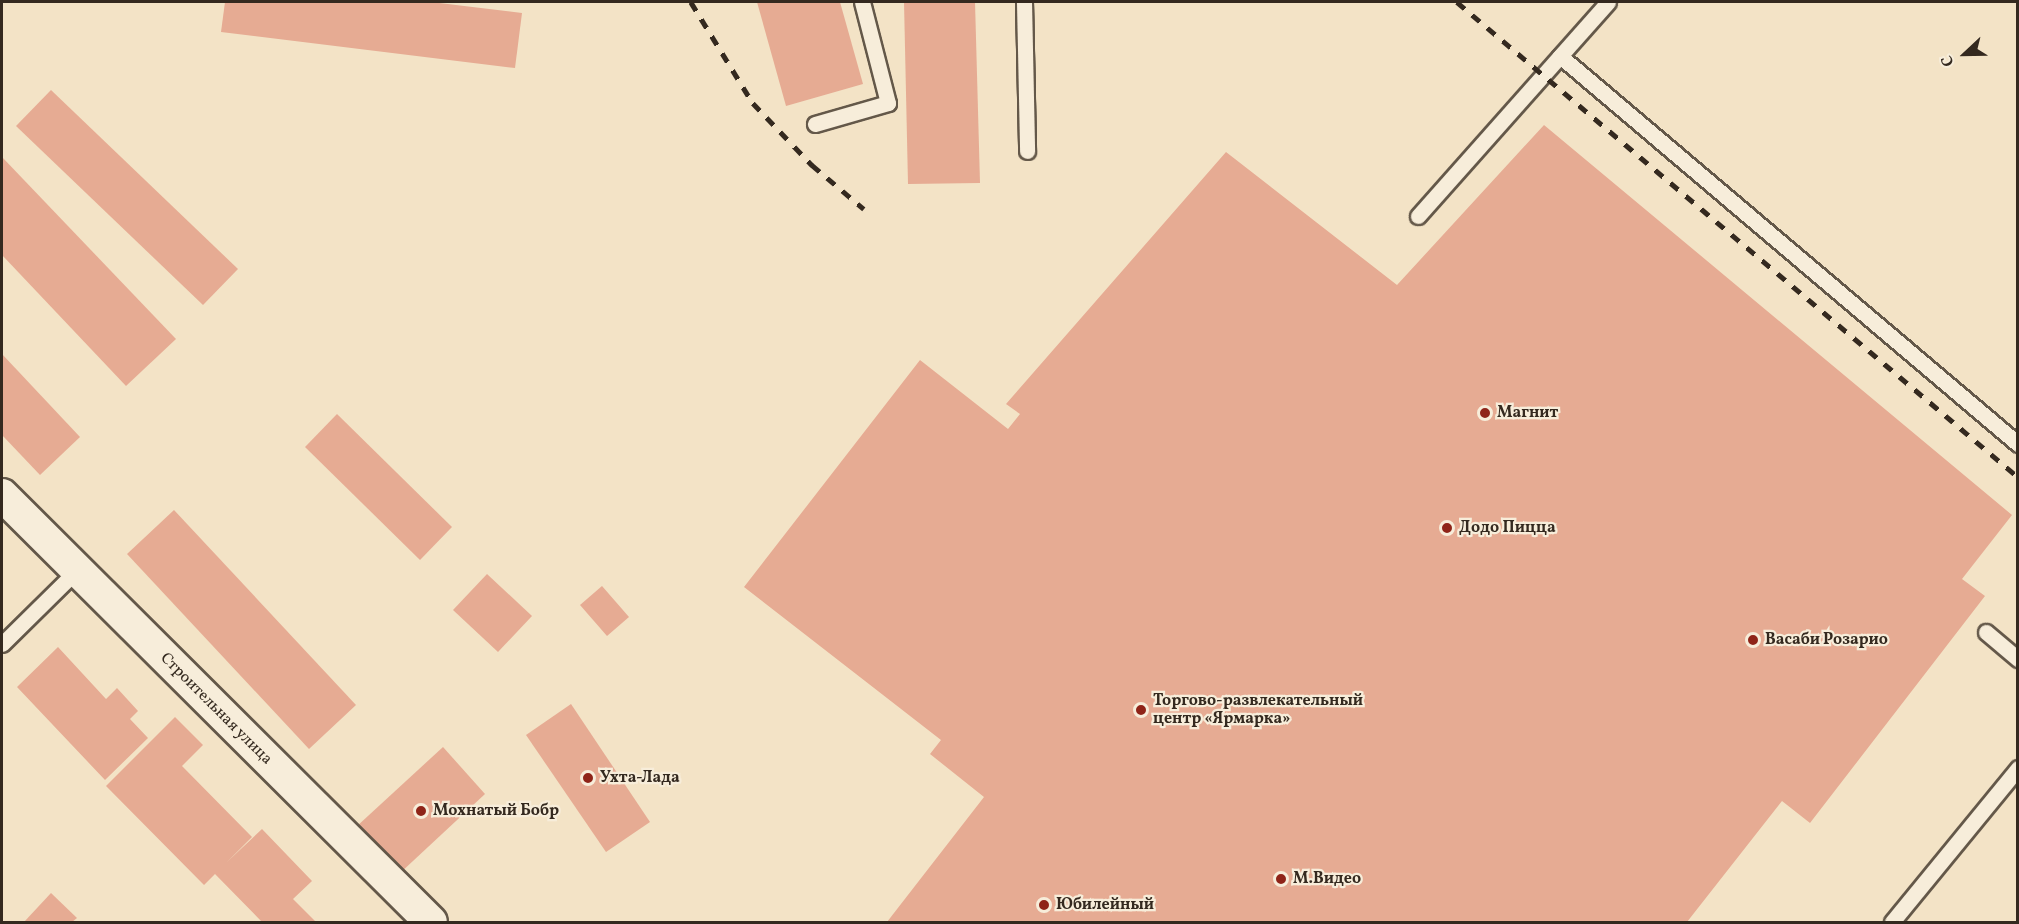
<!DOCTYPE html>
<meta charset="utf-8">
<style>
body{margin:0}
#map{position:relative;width:2019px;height:924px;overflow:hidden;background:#f3e3c6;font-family:Vollkorn,serif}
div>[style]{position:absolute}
.building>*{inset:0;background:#e6ab93}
.roads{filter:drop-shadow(2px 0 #645849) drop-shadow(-2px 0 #645849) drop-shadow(0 2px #645849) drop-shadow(0 -2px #645849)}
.lane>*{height:15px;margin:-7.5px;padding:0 7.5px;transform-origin:7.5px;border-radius:7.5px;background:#f7edda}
.street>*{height:32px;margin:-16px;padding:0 16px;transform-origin:16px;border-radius:16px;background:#f7edda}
.rail>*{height:4.5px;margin-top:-2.25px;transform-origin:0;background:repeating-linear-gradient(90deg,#34291f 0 10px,transparent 0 20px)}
.dots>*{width:16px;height:16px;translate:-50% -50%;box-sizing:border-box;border:3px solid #f7edda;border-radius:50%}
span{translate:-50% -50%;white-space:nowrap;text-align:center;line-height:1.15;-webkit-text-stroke:4.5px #f7edda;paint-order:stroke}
.poi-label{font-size:16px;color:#34291f;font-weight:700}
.left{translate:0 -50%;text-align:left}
.street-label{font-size:16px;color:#34291f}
.frame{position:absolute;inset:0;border:3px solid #34291f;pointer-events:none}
.north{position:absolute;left:1935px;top:24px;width:60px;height:60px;-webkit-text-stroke:4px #f7edda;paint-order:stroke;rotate:248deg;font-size:16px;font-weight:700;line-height:24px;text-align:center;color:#34291f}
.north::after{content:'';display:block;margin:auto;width:21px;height:27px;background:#34291f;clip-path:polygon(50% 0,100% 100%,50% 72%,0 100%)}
</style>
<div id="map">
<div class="building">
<div style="clip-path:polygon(225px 2px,431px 2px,522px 13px,515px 68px,221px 32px)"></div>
<div style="clip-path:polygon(757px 2px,840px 2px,863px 84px,786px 106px)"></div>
<div style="clip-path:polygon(904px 2px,975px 2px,980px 183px,908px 184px)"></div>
<div style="clip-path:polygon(51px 90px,238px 269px,203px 305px,16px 126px)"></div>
<div style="clip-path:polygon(1544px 125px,2012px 515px,1962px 579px,1985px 596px,1810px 823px,1782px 801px,1687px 922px,887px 922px,984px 797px,930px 754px,941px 740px,744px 587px,920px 360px,1008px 429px,1020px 414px,1006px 404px,1226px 152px,1397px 285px)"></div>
<div style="clip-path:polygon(2px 157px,176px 339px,126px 386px,2px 255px)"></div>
<div style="clip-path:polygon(2px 354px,80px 437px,40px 475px,2px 435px)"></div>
<div style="clip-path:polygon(337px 414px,452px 527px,420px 560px,305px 447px)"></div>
<div style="clip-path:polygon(174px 510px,356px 705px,309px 749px,127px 554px)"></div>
<div style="clip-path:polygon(487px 574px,532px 616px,498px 652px,453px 610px)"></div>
<div style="clip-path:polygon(602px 586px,629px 617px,607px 636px,580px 605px)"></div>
<div style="clip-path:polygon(58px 647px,106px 699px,117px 688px,138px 711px,130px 719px,148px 738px,105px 780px,17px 687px)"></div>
<div style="clip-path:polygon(571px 704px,650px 822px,606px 852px,526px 735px)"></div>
<div style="clip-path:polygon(175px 717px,203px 745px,182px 766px,252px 837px,227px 862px,262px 829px,312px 881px,293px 899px,316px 922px,262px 922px,215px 874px,204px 885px,106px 786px)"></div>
<div style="clip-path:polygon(443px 747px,485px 794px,399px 874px,356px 827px)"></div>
<div style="clip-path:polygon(51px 893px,77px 918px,72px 922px,24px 922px)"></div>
</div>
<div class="roads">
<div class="lane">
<div style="left:1024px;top:2px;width:149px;rotate:88.8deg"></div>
<div style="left:1560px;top:56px;width:600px;rotate:40.27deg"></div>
<div style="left:815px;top:124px;width:76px;rotate:-16deg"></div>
<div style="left:888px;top:103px;width:104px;rotate:-104.4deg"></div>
<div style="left:1418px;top:216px;width:286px;rotate:-48.4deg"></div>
<div style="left:1986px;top:632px;width:42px;rotate:40.2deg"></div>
<div style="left:2px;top:644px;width:105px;rotate:-44.6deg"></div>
<div style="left:1892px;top:922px;width:199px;rotate:-50.7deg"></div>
</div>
<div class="street">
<div style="left:2px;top:495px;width:605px;rotate:44.87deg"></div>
</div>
</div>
<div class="rail">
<div style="left:691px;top:2px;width:119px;rotate:58.5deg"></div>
<div style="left:753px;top:103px;width:86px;rotate:46.4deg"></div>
<div style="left:812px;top:165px;width:68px;rotate:40.2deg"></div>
<div style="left:1457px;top:2px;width:735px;rotate:40.25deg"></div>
</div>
<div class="dots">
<div style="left:1485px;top:413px;background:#8f2418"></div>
<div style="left:1447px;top:528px;background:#8f2418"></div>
<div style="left:1753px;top:640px;background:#8f2418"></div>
<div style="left:1141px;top:710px;background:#8f2418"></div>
<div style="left:588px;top:778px;background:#8f2418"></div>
<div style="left:421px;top:811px;background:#8f2418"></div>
<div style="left:1281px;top:879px;background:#8f2418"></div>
<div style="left:1044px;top:905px;background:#8f2418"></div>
</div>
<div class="poi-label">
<span class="left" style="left:1497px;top:413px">Магнит</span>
<span class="left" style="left:1459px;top:528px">Додо Пицца</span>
<span class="left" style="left:1765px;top:640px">Васаби Розарио</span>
<span class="left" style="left:1153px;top:710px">Торгово-развлекательный<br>центр «Ярмарка»</span>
<span class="left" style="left:600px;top:778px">Ухта-Лада</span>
<span class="left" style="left:433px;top:811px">Мохнатый Бобр</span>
<span class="left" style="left:1293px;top:879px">М.Видео</span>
<span class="left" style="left:1056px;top:905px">Юбилейный</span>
</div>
<div class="street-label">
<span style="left:216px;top:709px;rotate:45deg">Строительная улица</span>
</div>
<div class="frame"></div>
<div class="north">С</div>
</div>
